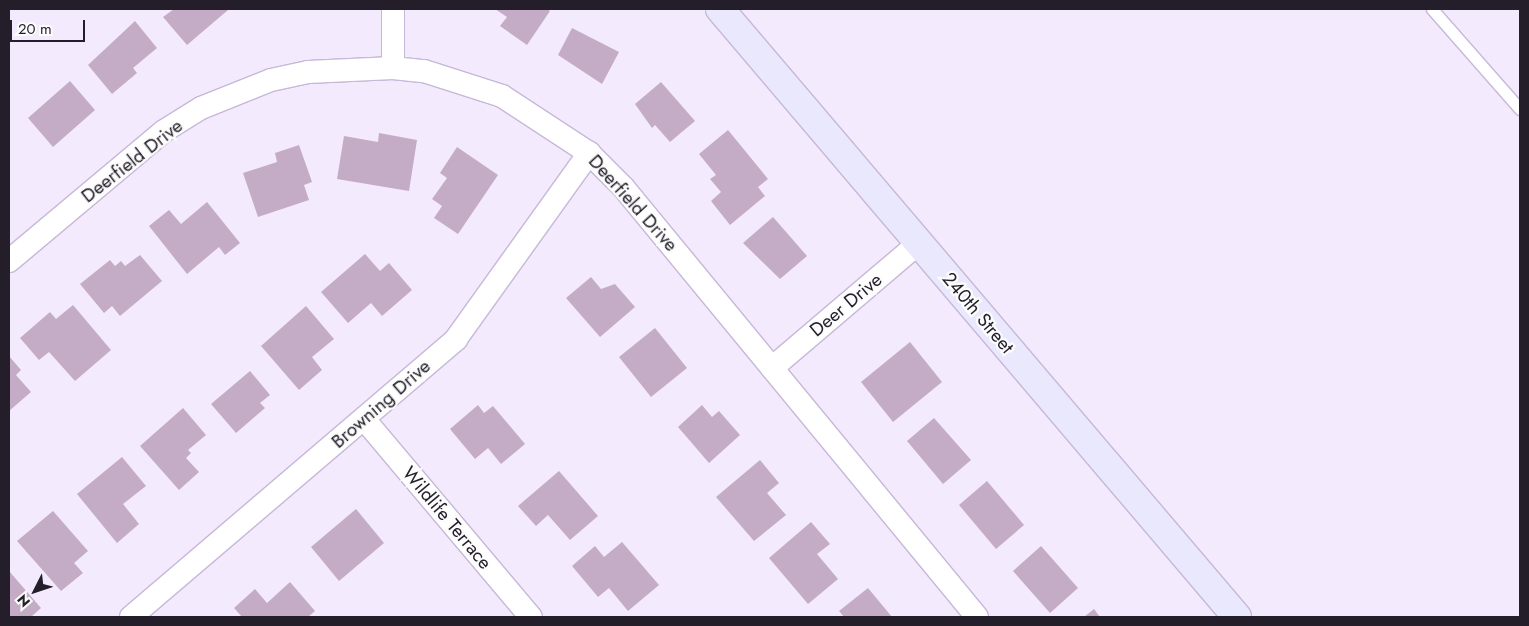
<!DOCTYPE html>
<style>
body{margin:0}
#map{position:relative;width:1529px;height:626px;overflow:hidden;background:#f3eafe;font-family:Jost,sans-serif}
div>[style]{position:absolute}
.building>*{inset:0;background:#c5acc6}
.roads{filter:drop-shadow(1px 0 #c7b8d7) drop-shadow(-1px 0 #c7b8d7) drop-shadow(0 1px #c7b8d7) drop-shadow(0 -1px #c7b8d7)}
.lane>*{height:11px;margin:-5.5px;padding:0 5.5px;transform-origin:5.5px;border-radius:5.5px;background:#fff}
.street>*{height:22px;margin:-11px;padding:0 11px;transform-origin:11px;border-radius:11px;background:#fff}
.secondary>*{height:28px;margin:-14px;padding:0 14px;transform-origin:14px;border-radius:14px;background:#eae8fd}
span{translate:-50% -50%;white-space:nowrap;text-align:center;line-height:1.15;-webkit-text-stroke:4.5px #fcfcfc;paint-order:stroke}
.street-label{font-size:19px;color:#231e29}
.frame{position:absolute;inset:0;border:10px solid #231e29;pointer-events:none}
.north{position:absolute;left:10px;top:566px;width:50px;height:50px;-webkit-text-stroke:4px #fcfcfc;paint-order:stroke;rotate:229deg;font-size:14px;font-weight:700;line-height:20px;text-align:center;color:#231e29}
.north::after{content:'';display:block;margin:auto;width:18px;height:22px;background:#231e29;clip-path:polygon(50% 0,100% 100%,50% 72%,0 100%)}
.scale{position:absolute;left:10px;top:20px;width:75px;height:22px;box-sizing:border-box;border:2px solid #231e29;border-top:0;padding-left:6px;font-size:15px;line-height:18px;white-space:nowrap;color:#231e29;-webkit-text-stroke:4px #fcfcfc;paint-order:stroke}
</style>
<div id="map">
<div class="building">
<div style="clip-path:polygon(174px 9px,227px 9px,228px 10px,187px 45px,163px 17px)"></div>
<div style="clip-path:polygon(495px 9px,547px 9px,550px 11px,527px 45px,500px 26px,507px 17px)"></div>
<div style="clip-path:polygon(135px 21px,157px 48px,133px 68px,137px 73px,112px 94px,88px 65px)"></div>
<div style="clip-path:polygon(572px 28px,619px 52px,602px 84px,558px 55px)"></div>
<div style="clip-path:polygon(70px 81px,95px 110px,53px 147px,28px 118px)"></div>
<div style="clip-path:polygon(661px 82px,695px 121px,670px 142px,655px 125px,652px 128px,635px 104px)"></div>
<div style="clip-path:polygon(728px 130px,768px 179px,758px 187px,765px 196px,730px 225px,711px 201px,721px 192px,710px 179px,716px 175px,699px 154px)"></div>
<div style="clip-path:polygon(379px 133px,417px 140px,409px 191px,337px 179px,344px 136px,378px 142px)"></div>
<div style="clip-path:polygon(299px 145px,312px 182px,304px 185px,309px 200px,258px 217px,243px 173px,277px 162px,275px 153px)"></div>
<div style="clip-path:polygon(457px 147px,498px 175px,458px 234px,434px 218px,442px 206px,432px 199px,447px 178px,440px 173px)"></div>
<div style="clip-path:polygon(207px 202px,240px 243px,225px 255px,219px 247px,187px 274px,149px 226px,169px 210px,181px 224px)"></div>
<div style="clip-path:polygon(773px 217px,807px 256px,780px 279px,743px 243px)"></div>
<div style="clip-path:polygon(365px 254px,380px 271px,389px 263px,412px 290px,382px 316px,371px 303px,348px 323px,321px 292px)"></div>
<div style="clip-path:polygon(140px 255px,162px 281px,120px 316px,112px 306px,104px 313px,80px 284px,110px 260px,115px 266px,121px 261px,125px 266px)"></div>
<div style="clip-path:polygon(591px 277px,601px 289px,615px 284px,635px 307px,600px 337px,566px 298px)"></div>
<div style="clip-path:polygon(73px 305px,111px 350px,75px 381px,49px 352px,39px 360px,20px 338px,50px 312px,56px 319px)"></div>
<div style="clip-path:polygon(306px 306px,334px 339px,312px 357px,322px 370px,299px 390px,261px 346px)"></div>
<div style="clip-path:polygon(655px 328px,687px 368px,651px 397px,619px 357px)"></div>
<div style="clip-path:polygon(910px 342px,942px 382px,893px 422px,861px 382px)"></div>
<div style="clip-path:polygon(9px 356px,21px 370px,16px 375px,31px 392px,9px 411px)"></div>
<div style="clip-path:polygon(250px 371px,270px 395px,260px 403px,265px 408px,236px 433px,211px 404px)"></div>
<div style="clip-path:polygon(478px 405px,484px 413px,493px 406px,525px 444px,501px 464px,488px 448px,475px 459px,450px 429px)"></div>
<div style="clip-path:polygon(702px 405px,712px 417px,719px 411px,740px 435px,709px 463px,678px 427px)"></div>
<div style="clip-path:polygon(183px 408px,206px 435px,188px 450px,191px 453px,186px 458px,199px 472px,179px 490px,140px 446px)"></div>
<div style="clip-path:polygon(934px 418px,971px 460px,943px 484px,907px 441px)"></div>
<div style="clip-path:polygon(122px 457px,146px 486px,123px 504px,139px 524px,117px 543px,77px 494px)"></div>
<div style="clip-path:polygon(760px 460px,779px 483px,767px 493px,786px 515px,754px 541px,716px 497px)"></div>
<div style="clip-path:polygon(559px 471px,598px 516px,570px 540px,548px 515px,536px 526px,518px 506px)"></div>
<div style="clip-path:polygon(987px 481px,1024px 525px,996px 549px,959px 505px)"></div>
<div style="clip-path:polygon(356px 509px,384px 543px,339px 581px,311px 547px)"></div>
<div style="clip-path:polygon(53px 511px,88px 551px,74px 563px,83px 573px,61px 591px,17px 541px)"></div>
<div style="clip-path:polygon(811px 522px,830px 544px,817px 554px,838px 579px,808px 604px,769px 558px)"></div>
<div style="clip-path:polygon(622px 542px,659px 585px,628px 611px,609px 588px,598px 597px,572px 566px,595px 546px,604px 557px)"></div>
<div style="clip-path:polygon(1041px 546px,1078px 588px,1050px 613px,1013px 571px)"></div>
<div style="clip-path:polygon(9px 571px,41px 608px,31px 617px,9px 617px)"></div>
<div style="clip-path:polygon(290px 582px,315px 611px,308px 617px,242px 617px,234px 608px,255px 589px,267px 603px)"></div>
<div style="clip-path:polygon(868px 588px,892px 617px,844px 617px,839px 611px)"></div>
<div style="clip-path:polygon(1094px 609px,1100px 617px,1084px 617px)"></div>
</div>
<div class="roads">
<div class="lane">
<div style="left:1432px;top:9px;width:133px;rotate:48.7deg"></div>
</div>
<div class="street">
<div style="left:393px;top:68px;width:59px;rotate:-90deg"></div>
<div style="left:9px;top:261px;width:202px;rotate:-40deg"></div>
<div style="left:164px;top:131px;width:44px;rotate:-31.9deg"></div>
<div style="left:201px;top:108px;width:75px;rotate:-21.8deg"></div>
<div style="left:271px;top:80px;width:38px;rotate:-12deg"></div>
<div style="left:308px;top:72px;width:85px;rotate:-2.7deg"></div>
<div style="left:393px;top:68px;width:31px;rotate:6deg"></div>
<div style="left:424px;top:71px;width:82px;rotate:17.8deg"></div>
<div style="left:502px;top:96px;width:104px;rotate:33.2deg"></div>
<div style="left:589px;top:153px;width:48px;rotate:45deg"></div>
<div style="left:623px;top:187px;width:557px;rotate:50.54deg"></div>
<div style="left:772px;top:368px;width:193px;rotate:-40.4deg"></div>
<div style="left:364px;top:419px;width:259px;rotate:49.9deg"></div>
<div style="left:131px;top:617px;width:428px;rotate:-40.5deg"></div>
<div style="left:456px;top:339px;width:229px;rotate:-54.4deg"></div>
</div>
<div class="secondary">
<div style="left:720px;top:9px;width:798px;rotate:49.62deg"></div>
</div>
</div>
<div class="street-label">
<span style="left:132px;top:161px;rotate:-38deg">Deerfield Drive</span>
<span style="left:633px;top:203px;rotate:48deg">Deerfield Drive</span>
<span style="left:846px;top:305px;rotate:-40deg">Deer Drive</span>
<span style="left:978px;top:313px;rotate:50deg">240th Street</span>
<span style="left:381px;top:404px;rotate:-41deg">Browning Drive</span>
<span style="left:447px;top:518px;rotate:50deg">Wildlife Terrace</span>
</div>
<div class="frame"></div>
<div class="north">N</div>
<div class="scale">20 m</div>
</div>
